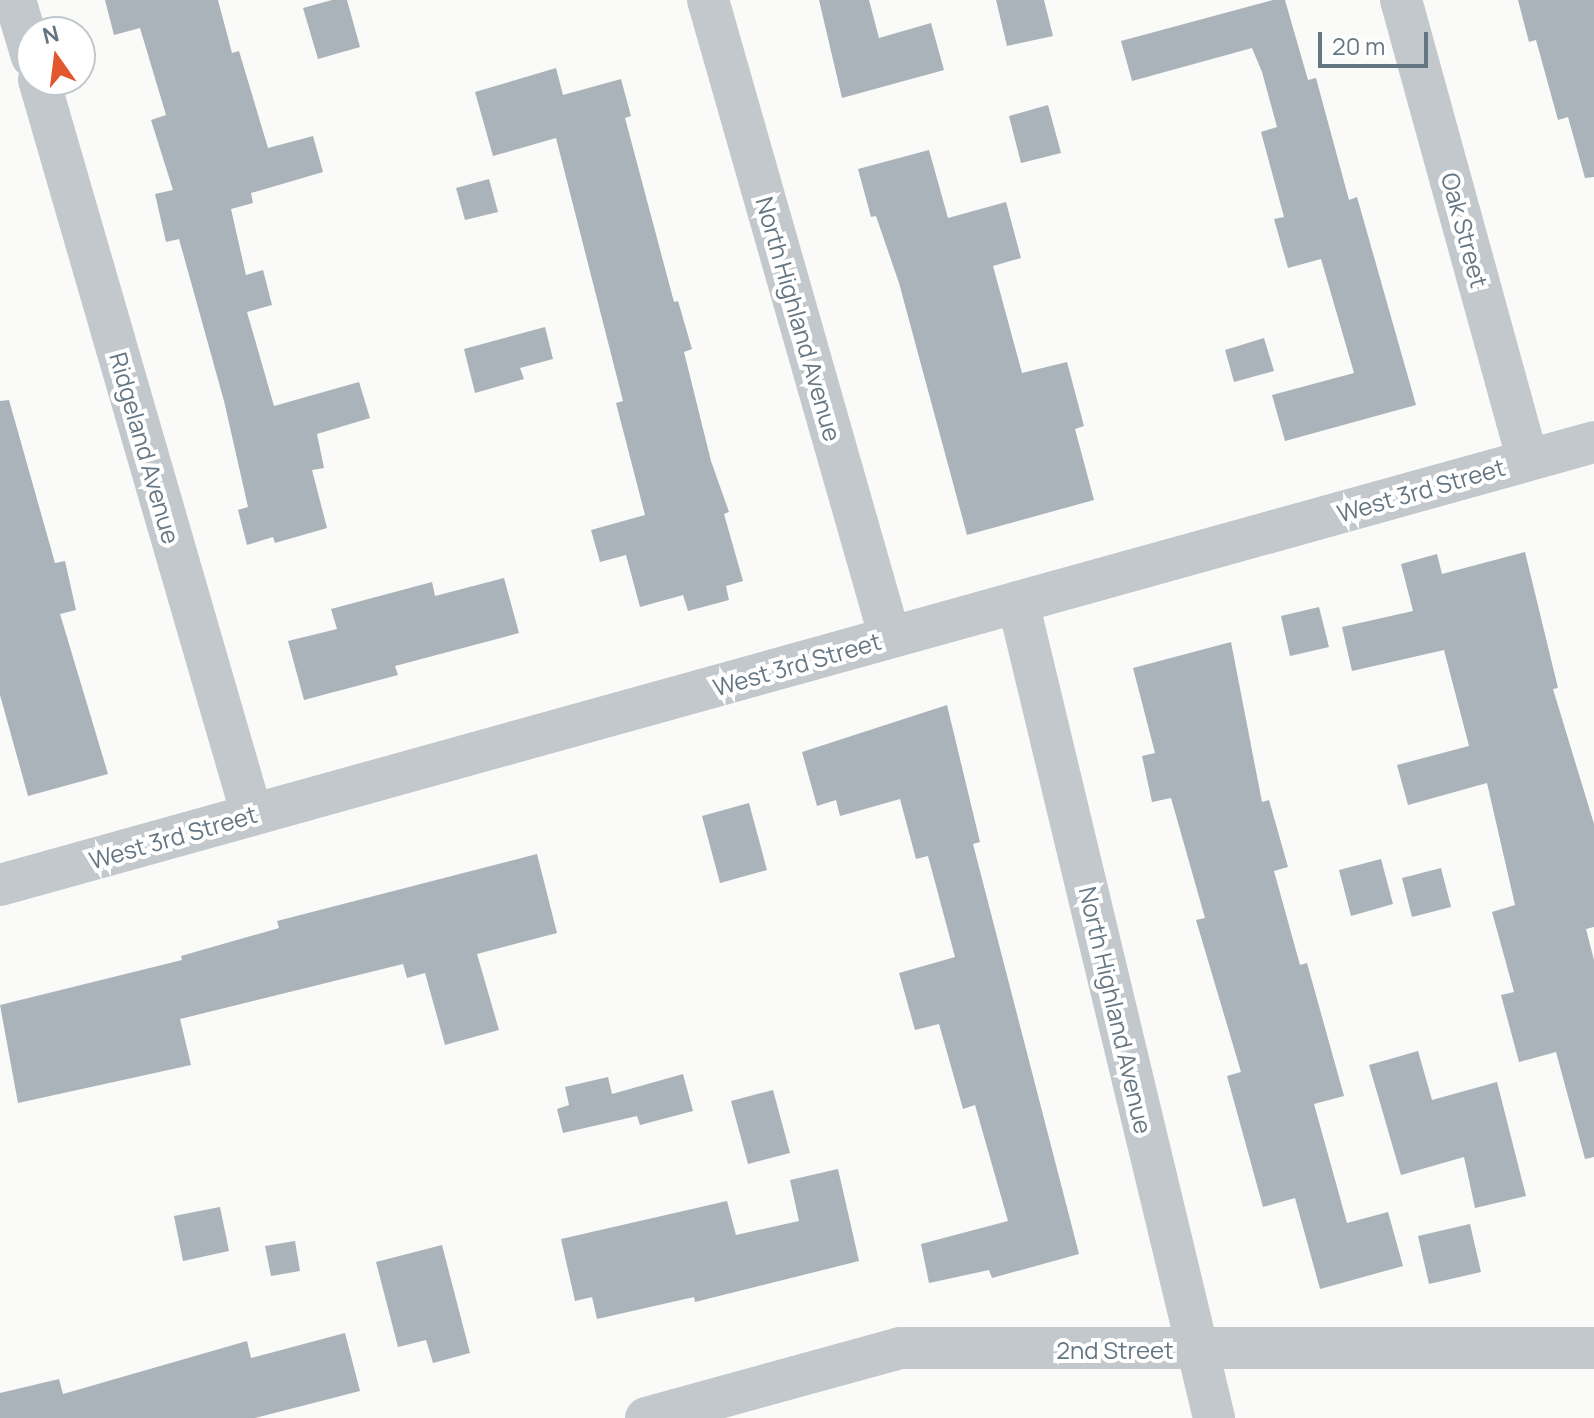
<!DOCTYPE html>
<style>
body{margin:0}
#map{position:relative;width:1594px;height:1418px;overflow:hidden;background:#fafaf8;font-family:Manrope,sans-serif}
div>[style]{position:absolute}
.building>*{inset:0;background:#aab3b9}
.minor>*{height:42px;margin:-21px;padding:0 21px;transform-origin:21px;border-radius:21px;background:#c3c8cc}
span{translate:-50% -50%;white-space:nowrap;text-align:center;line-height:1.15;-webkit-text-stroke:8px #fff;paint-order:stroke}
.street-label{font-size:24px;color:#657683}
.north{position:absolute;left:16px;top:16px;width:80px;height:80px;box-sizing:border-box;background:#fff;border:2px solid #c1c8cd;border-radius:50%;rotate:346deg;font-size:22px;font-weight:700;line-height:32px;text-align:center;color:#657683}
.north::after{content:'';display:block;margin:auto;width:28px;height:36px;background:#e4572e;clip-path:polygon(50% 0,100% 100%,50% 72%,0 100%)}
.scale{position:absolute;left:1318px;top:32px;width:110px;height:36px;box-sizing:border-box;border:4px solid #657683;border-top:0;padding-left:10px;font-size:24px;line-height:28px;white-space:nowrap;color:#657683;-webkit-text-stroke:6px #fff;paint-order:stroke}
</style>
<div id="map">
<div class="building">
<div style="clip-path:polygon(105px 0,218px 0,232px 53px,239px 51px,268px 148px,313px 136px,323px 172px,251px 193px,253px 203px,231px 209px,246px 275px,263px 270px,272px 305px,247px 312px,274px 406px,359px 382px,370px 418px,317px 434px,324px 468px,312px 470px,327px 528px,275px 543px,273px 537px,247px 545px,238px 510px,248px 507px,224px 401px,179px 239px,166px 242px,155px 194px,173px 190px,151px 120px,166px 115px,140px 28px,114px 35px)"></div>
<div style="clip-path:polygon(332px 0,347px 0,360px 47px,318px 59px,303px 8px)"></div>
<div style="clip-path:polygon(819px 0,869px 0,879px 38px,931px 23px,944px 70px,842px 98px)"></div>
<div style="clip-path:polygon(996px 0,1044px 0,1053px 36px,1007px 46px)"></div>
<div style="clip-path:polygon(1273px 0,1285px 0,1308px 80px,1316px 78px,1349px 200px,1357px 197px,1416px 405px,1285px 441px,1272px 395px,1354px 373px,1321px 259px,1288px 268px,1274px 219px,1284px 217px,1261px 132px,1277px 127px,1262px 72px,1252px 48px,1132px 81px,1121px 41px)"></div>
<div style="clip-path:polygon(1518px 0,1594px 0,1594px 177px,1585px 178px,1568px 117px,1558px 120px,1536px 40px,1529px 42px)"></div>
<div style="clip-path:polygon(556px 68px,563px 95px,621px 79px,631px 116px,625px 118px,674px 302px,678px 301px,692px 349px,684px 352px,711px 461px,729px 512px,724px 514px,743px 581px,726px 586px,729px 600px,688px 611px,683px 595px,640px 607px,626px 555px,600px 562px,591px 530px,645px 515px,616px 403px,623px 401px,556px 138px,493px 156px,475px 92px)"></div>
<div style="clip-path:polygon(1048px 105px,1061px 153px,1021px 163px,1009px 116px)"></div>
<div style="clip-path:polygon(929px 150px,948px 218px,1006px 202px,1021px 258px,993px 266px,1022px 373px,1067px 362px,1084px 426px,1075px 429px,1094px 500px,967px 535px,899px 283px,876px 216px,871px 217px,858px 169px)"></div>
<div style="clip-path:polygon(489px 179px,498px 212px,465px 220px,456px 188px)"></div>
<div style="clip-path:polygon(545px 327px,553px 359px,520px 368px,524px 379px,475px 393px,464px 349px)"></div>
<div style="clip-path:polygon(1264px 338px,1274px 371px,1234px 382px,1225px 350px)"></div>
<div style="clip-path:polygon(9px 400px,55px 563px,65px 561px,76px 610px,60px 614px,108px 774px,28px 796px,0 695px,0 401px)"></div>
<div style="clip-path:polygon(1525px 552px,1558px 688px,1553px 689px,1594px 824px,1594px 927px,1586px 929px,1594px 960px,1594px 1157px,1585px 1159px,1556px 1052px,1519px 1062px,1501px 995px,1514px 992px,1492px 912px,1515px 905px,1487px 783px,1408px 805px,1397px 765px,1469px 746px,1444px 650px,1352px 671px,1342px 627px,1413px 611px,1401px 564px,1437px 554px,1442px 574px)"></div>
<div style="clip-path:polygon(504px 578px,519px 633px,395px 666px,398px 675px,304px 700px,288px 641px,337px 629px,331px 609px,432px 582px,435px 596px)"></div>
<div style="clip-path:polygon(1319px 607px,1329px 647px,1290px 656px,1281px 616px)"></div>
<div style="clip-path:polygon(1231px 642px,1262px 802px,1269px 800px,1288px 867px,1274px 871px,1300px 965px,1307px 963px,1344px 1096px,1314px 1104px,1347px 1223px,1388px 1212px,1403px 1266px,1320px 1289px,1295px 1198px,1263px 1207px,1227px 1076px,1241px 1072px,1196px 920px,1205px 918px,1171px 798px,1152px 802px,1142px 756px,1155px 753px,1133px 668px)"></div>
<div style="clip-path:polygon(947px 705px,980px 842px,973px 844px,1079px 1254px,992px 1278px,989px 1270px,929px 1283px,921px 1244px,1008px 1221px,975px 1105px,963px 1109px,939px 1024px,915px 1030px,899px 973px,955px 957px,928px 856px,916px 859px,900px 799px,840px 816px,836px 800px,817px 806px,802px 752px)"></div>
<div style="clip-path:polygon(749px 803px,767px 870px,720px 883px,702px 816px)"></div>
<div style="clip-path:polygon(537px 854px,557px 933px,477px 954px,499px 1030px,445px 1045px,425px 973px,407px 978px,403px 964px,180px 1019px,191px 1065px,18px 1103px,0 1005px,182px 960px,181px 956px,279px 928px,277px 921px)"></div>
<div style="clip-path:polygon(1381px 859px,1393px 904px,1351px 916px,1339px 870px)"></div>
<div style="clip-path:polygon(1441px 868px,1451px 907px,1412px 917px,1402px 878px)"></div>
<div style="clip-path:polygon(1418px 1051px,1432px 1100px,1497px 1082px,1526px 1196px,1475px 1208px,1464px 1157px,1401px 1175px,1369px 1065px)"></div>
<div style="clip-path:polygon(683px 1074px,693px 1111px,640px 1125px,637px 1116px,563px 1133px,557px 1109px,569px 1105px,565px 1087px,608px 1077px,612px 1094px)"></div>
<div style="clip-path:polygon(773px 1090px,790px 1153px,748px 1164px,731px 1101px)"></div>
<div style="clip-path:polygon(838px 1169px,859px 1261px,695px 1302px,694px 1297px,597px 1319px,592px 1297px,575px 1301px,561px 1239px,727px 1201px,736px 1235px,799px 1221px,790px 1180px)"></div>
<div style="clip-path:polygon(220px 1207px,229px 1251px,183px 1261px,174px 1216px)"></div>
<div style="clip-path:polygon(1470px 1224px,1481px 1272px,1429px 1284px,1418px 1236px)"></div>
<div style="clip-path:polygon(295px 1241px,300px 1271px,271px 1276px,265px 1246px)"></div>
<div style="clip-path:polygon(442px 1245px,470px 1353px,433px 1363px,426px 1340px,398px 1347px,376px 1262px)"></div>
<div style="clip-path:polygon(345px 1333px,360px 1391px,255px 1418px,0 1418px,0 1393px,59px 1379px,63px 1394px,247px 1341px,251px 1358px)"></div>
</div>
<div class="minor">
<div style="left:15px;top:0;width:59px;rotate:73.4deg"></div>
<div style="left:708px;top:0;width:663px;rotate:74.08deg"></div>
<div style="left:1401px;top:0;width:477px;rotate:74.6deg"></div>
<div style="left:39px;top:80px;width:765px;rotate:73.84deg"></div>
<div style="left:1018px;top:602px;width:839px;rotate:76.49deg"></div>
<div style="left:0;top:885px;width:1654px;rotate:-15.53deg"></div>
<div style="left:646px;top:1418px;width:263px;rotate:-15.4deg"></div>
<div style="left:900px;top:1348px;width:694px"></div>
</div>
<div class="street-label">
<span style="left:1465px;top:230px;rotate:75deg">Oak Street</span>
<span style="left:799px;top:319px;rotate:74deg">North Highland Avenue</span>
<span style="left:145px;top:448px;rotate:74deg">Ridgeland Avenue</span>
<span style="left:1421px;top:490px;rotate:-16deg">West 3rd Street</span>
<span style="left:797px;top:664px;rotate:-16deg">West 3rd Street</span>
<span style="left:173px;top:837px;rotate:-16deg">West 3rd Street</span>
<span style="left:1116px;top:1010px;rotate:77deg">North Highland Avenue</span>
<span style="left:1115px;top:1350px">2nd Street</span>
</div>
<div class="north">N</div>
<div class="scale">20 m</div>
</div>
